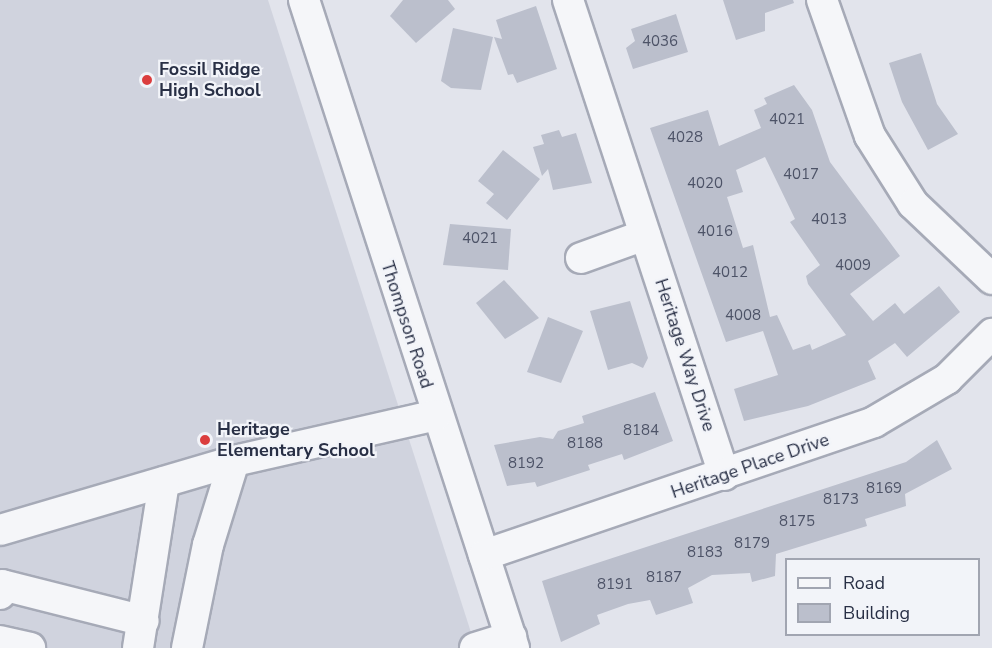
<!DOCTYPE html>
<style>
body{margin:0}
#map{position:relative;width:992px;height:648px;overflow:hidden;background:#e2e4ec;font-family:"Nunito Sans",sans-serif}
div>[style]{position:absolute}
.built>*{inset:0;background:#d0d3de}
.building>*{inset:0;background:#bbbfcc}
.roads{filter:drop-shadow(2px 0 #a6aab7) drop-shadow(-2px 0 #a6aab7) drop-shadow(0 2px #a6aab7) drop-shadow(0 -2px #a6aab7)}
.minor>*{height:30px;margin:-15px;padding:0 15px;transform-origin:15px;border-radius:15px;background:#f5f6f9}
.dots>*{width:16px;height:16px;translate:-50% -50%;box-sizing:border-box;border:3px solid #f2f4f9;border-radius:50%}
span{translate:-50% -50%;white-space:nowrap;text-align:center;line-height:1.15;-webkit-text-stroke:4.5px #f2f4f9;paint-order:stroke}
.number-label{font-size:15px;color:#4d5367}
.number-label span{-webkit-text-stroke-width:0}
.poi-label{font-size:18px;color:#282f45;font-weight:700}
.left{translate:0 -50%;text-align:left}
.street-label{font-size:18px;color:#282f45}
.legend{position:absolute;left:785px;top:558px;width:195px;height:78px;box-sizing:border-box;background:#f2f4f9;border:2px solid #a1a5b1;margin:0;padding:8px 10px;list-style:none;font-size:18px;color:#282f45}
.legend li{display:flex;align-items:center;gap:12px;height:30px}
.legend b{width:30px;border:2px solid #a1a5b1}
</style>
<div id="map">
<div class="built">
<div style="clip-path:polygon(0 0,268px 0,476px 648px,0 648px)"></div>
</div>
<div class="building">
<div style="clip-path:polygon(403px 0,448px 0,455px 9px,416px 43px,390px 16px)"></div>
<div style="clip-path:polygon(723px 0,793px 0,794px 3px,765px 13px,765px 31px,736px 40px)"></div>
<div style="clip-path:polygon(536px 6px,557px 69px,517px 83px,513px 74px,508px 75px,494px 37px,502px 39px,496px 20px)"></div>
<div style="clip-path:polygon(676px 14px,688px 52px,633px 69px,626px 48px,635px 41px,631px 29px)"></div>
<div style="clip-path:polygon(453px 28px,493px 37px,481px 90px,451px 88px,441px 81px)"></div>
<div style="clip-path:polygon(921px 53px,937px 104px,958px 134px,928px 150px,902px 102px,889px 63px)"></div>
<div style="clip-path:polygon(evenodd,794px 85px,812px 110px,830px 162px,900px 256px,850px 294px,873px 321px,895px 303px,904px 314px,939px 286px,960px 312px,907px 357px,895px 343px,868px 361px,876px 379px,808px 406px,744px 421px,734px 389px,778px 375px,763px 331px,726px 342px,650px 128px,708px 110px,719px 146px,761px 128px,754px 110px,767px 104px,764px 98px,794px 85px,765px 157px,795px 219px,790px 222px,820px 265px,806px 276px,808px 284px,846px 335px,812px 350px,810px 344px,793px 350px,777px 315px,770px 317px,753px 245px,743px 248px,727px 197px,743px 192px,736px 170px,765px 157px)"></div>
<div style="clip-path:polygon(559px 130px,562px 137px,576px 133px,592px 183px,553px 190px,548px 169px,542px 176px,533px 147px,544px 144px,541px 135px)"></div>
<div style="clip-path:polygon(503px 150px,540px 179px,507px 220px,486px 203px,494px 194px,478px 181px)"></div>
<div style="clip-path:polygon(450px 224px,511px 229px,508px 270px,443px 265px)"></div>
<div style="clip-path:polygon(504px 280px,539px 318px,505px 339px,476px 303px)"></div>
<div style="clip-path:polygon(630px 301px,648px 358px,643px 368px,632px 363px,608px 370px,590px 311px)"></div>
<div style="clip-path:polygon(548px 317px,583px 331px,561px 383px,527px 372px)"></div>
<div style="clip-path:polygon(655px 392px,673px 441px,624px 460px,622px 454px,588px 465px,590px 470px,537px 487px,535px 482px,507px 486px,494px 445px,540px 437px,553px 439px,558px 431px,584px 423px,582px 416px)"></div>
<div style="clip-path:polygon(937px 440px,952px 469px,905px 494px,906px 506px,865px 519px,867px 526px,776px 554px,775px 576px,752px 582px,750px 573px,712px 575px,688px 588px,693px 603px,656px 615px,650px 600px,628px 604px,597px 615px,600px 624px,561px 642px,542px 581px,906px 462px)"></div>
</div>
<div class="roads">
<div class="minor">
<div style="left:304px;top:0;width:681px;rotate:72.04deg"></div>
<div style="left:568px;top:0;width:500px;rotate:71.8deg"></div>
<div style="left:822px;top:0;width:144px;rotate:70.6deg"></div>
<div style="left:870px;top:136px;width:80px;rotate:57.7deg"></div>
<div style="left:913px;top:204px;width:109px;rotate:43.5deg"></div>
<div style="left:581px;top:258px;width:68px;rotate:-19.8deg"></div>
<div style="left:0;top:530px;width:244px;rotate:-16.4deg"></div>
<div style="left:234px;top:461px;width:207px;rotate:-12.8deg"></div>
<div style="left:484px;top:555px;width:412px;rotate:-18.8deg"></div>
<div style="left:874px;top:422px;width:85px;rotate:-30.5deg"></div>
<div style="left:947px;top:379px;width:64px;rotate:-45deg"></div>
<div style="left:0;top:594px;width:9px;rotate:-77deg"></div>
<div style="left:2px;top:585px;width:146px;rotate:14.2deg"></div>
<div style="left:0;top:641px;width:31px;rotate:13deg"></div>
<div style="left:138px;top:648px;width:168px;rotate:-81.1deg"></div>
<div style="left:187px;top:648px;width:105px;rotate:-78.5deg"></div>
<div style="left:208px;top:545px;width:88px;rotate:-72.8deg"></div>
<div style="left:475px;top:648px;width:38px;rotate:-17deg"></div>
</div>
</div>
<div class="dots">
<div style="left:147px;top:80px;background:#db3d3e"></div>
<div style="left:205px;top:440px;background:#db3d3e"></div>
</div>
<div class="number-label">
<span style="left:660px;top:42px">4036</span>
<span style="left:787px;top:120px">4021</span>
<span style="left:685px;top:138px">4028</span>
<span style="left:801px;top:175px">4017</span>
<span style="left:705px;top:184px">4020</span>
<span style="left:829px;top:220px">4013</span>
<span style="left:715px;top:232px">4016</span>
<span style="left:480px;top:239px">4021</span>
<span style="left:853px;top:266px">4009</span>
<span style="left:730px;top:273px">4012</span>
<span style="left:743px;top:316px">4008</span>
<span style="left:641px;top:431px">8184</span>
<span style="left:585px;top:444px">8188</span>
<span style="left:526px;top:464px">8192</span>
<span style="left:884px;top:489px">8169</span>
<span style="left:841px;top:500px">8173</span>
<span style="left:797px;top:522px">8175</span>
<span style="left:752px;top:544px">8179</span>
<span style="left:705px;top:553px">8183</span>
<span style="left:664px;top:578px">8187</span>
<span style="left:615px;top:585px">8191</span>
</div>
<div class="poi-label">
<span class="left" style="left:159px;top:80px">Fossil Ridge<br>High School</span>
<span class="left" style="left:217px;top:440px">Heritage<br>Elementary School</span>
</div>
<div class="street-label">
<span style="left:407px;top:325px;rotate:72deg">Thompson Road</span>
<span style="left:685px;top:355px;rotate:72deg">Heritage Way Drive</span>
<span style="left:750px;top:466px;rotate:-19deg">Heritage Place Drive</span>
</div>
<ul class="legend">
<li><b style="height:8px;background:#f5f6f9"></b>Road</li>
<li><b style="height:16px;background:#bbbfcc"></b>Building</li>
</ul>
</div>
